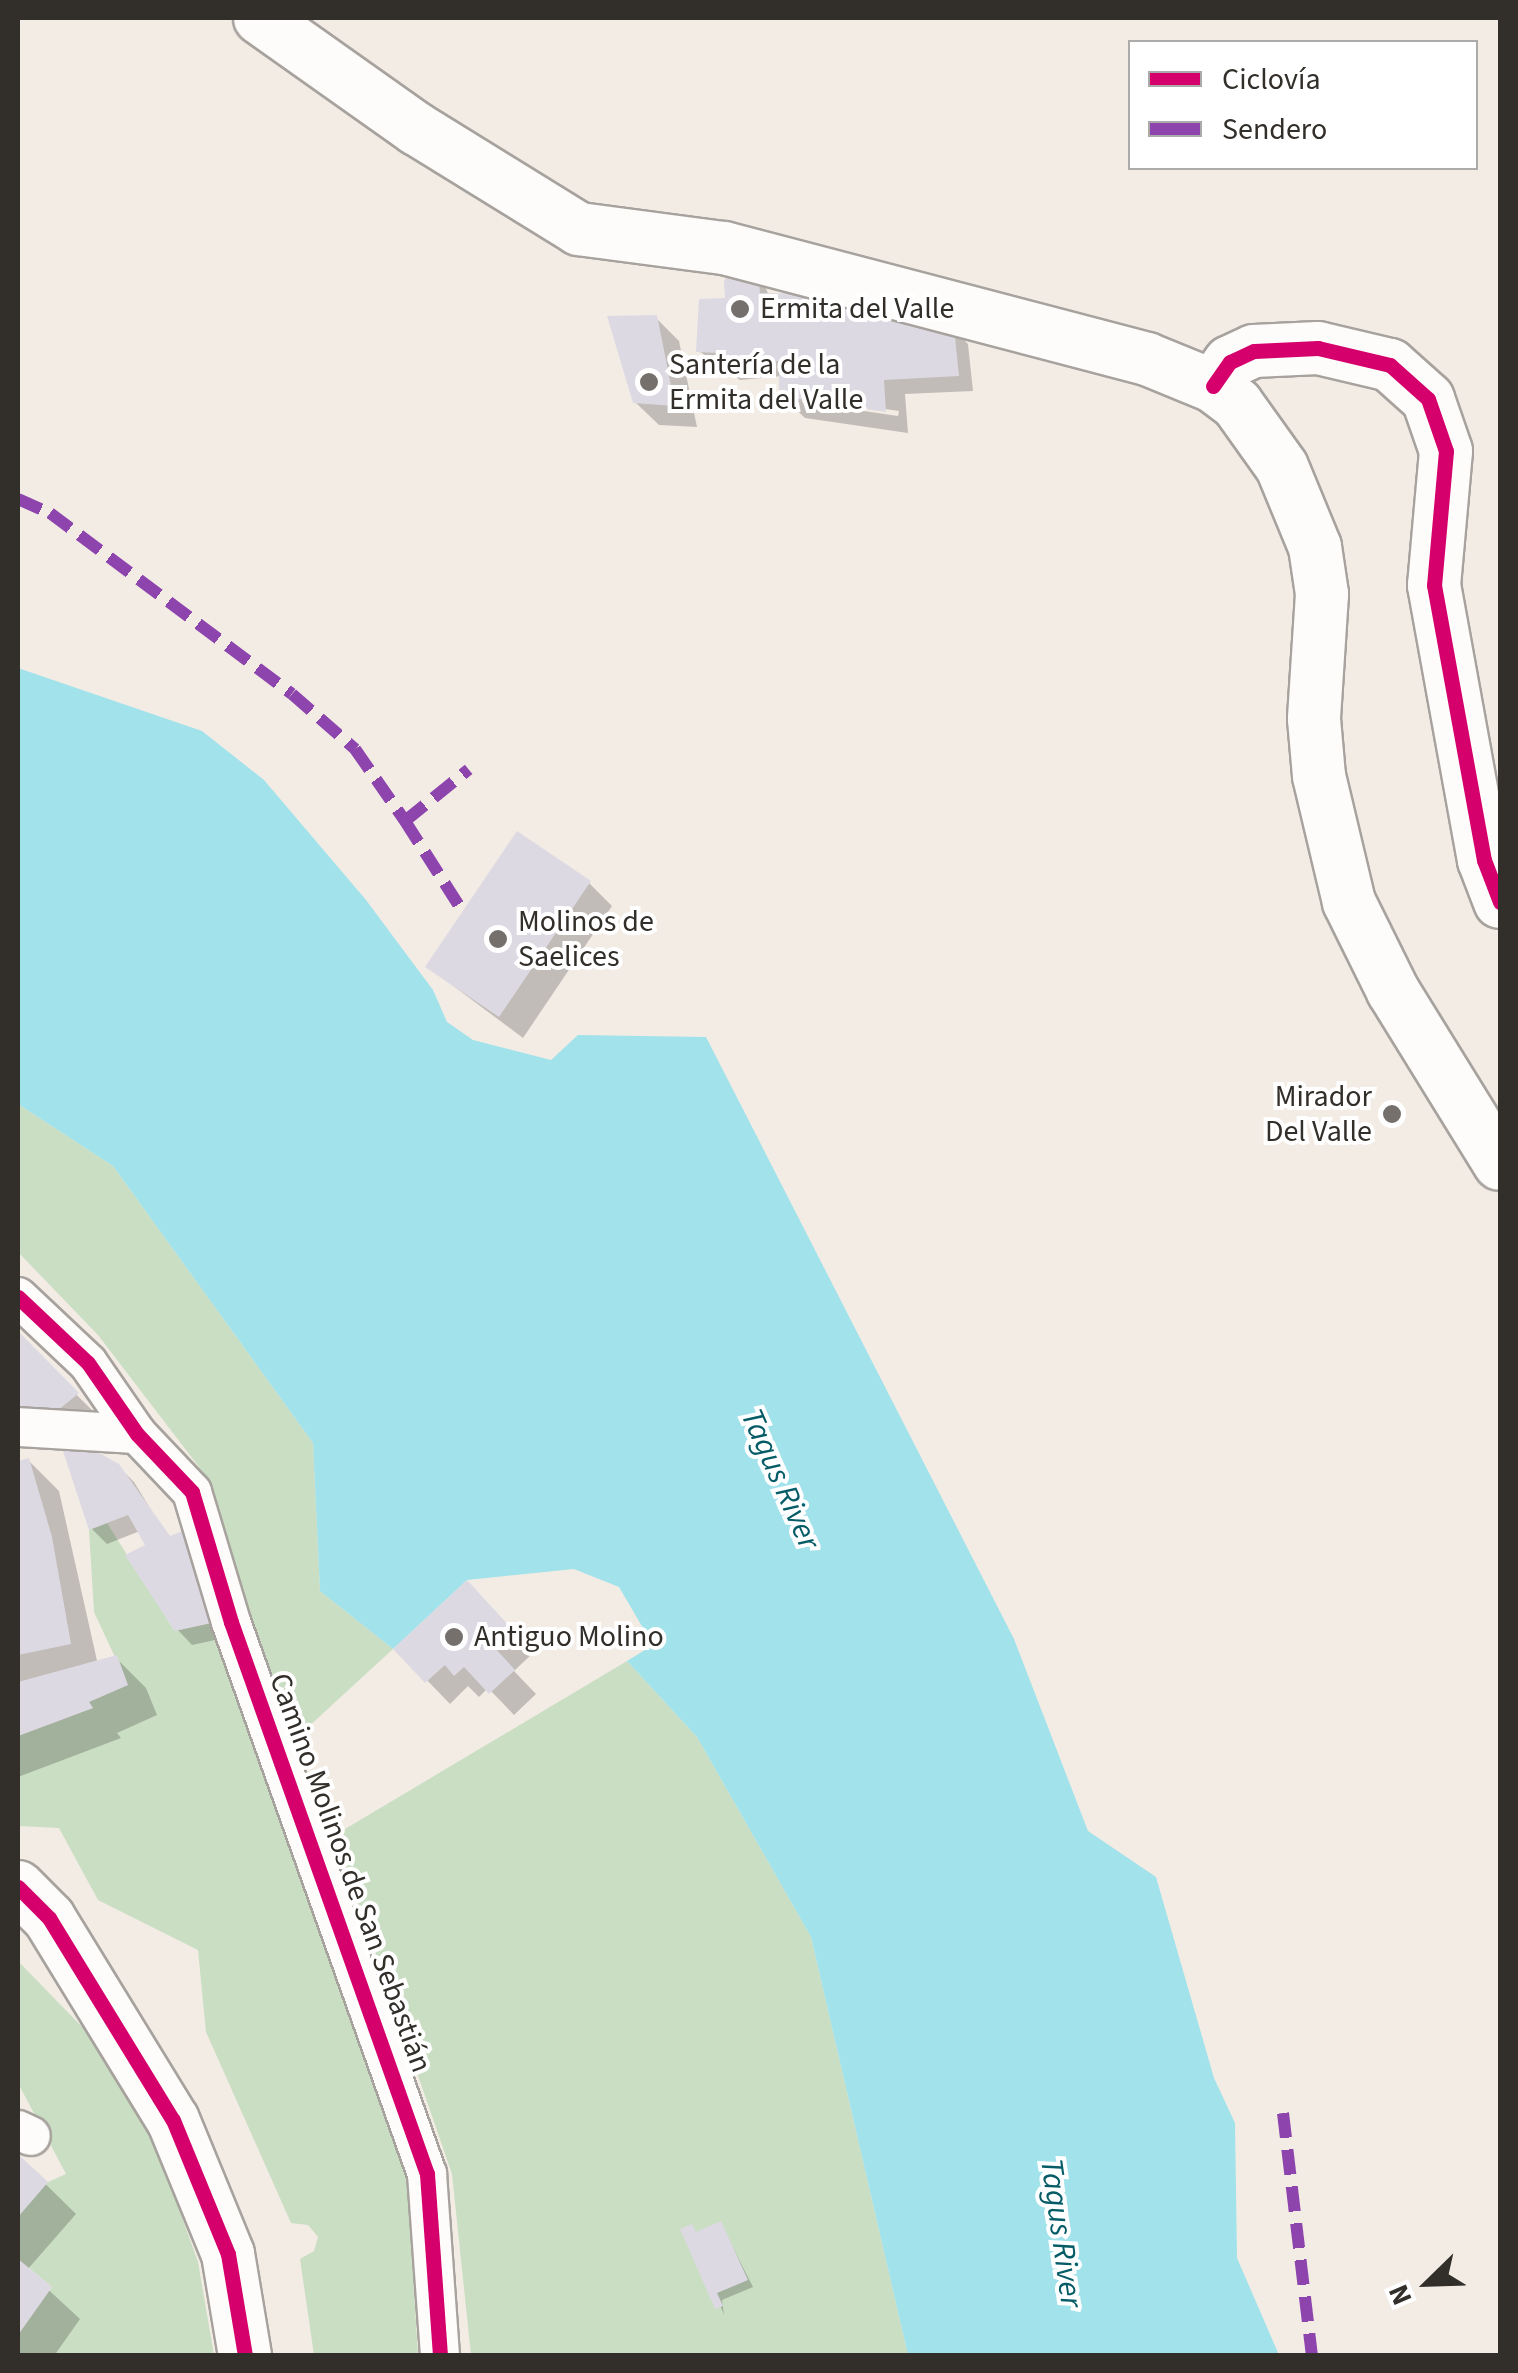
<!DOCTYPE html>
<meta charset="utf-8">
<style>
body{margin:0}
#map{position:relative;width:1518px;height:2373px;overflow:hidden;background:#f2ece5;font-family:"Source Sans 3",sans-serif}
div>[style]{position:absolute}
.green>*{inset:0;background:#cadec3}
.water>*{inset:0;background:#a2e2eb}
.shadow>*{inset:0;background:#0003}
.building>*{inset:0;background:#ddd9e3}
.roads{filter:drop-shadow(2px 0 #a7a29d) drop-shadow(-2px 0 #a7a29d) drop-shadow(0 2px #a7a29d) drop-shadow(0 -2px #a7a29d)}
.street>*{height:38px;margin:-19px;padding:0 19px;transform-origin:19px;border-radius:19px;background:#fdfcfb}
.secondary>*{height:52px;margin:-26px;padding:0 26px;transform-origin:26px;border-radius:26px;background:#fdfcfb}
.quiet>*{height:12px;margin-top:-6px;transform-origin:0;background:repeating-linear-gradient(90deg,#8e44ad 0 25px,transparent 0 37px)}
.cycleway>*{height:15px;margin:-7.5px;padding:0 7.5px;transform-origin:7.5px;border-radius:7.5px;background:#d6006c}
.dots>*{width:28px;height:28px;translate:-50% -50%;box-sizing:border-box;border:5px solid #fff;border-radius:50%}
span{translate:-50% -50%;white-space:nowrap;text-align:center;line-height:1.15;-webkit-text-stroke:8px #fff;paint-order:stroke}
.poi-label{font-size:30px;color:#322e2a}
.left{translate:0 -50%;text-align:left}
.right{translate:-100% -50%;text-align:right}
.street-label{font-size:30px;color:#322e2a}
.water-label{font-size:32px;color:#055b66;font-style:italic}
.frame{position:absolute;inset:0;border:20px solid #322e2a;pointer-events:none}
.legend{position:absolute;left:1128px;top:40px;width:350px;height:130px;box-sizing:border-box;background:#fff;border:2px solid #adabaa;margin:0;padding:12px 18px;list-style:none;font-size:30px;color:#322e2a}
.legend li{display:flex;align-items:center;gap:20px;height:50px}
.legend b{width:50px;border:2px solid #adabaa}
.north{position:absolute;left:1378px;top:2233px;width:100px;height:100px;-webkit-text-stroke:8px #fff;paint-order:stroke;rotate:247deg;font-size:28px;font-weight:700;line-height:40px;text-align:center;color:#322e2a}
.north::after{content:'';display:block;margin:auto;width:35px;height:45px;background:#322e2a;clip-path:polygon(50% 0,100% 100%,50% 72%,0 100%)}
</style>
<div id="map">
<div class="green">
<div style="clip-path:polygon(18px 1104px,113px 1166px,313px 1443px,320px 1591px,393px 1649px,294px 1740px,250px 1628px,212px 1484px,98px 1335px,18px 1252px)"></div>
<div style="clip-path:polygon(107px 1523px,174px 1630px,216px 1622px,407px 2177px,418px 2355px,314px 2355px,300px 2259px,314px 2251px,318px 2237px,308px 2225px,291px 2223px,206px 2032px,198px 1950px,98px 1900px,59px 1828px,18px 1826px,18px 1736px,93px 1708px,89px 1702px,128px 1685px,94px 1612px,89px 1530px)"></div>
<div style="clip-path:polygon(627px 1661px,697px 1737px,811px 1937px,908px 2355px,471px 2355px,452px 2174px,335px 1835px)"></div>
<div style="clip-path:polygon(18px 1961px,88px 2033px,149px 2125px,198px 2262px,214px 2355px,18px 2355px,18px 2335px,52px 2287px,18px 2259px,18px 2217px,48px 2182px,66px 2174px,18px 2083px)"></div>
</div>
<div class="water">
<div style="clip-path:polygon(18px 668px,202px 731px,264px 780px,366px 900px,433px 990px,447px 1022px,473px 1040px,551px 1060px,578px 1035px,706px 1037px,1014px 1639px,1088px 1831px,1156px 1877px,1214px 2078px,1235px 2123px,1237px 2258px,1279px 2355px,908px 2355px,811px 1937px,697px 1737px,627px 1661px,653px 1645px,619px 1587px,574px 1569px,467px 1580px,393px 1649px,320px 1591px,313px 1443px,113px 1166px,18px 1104px)"></div>
</div>
<div class="shadow">
<div style="clip-path:polygon(evenodd,735px 269px,765px 285px,769px 297px,953px 329px,968px 344px,973px 391px,905px 394px,908px 433px,805px 418px,781px 395px,782px 376px,740px 380px,699px 351px,727px 300px,735px 269px,802px 397px,899px 411px,898px 416px,802px 402px,802px 397px)"></div>
<div style="clip-path:polygon(656px 318px,679px 341px,697px 427px,659px 425px,635px 402px)"></div>
<div style="clip-path:polygon(589px 883px,612px 906px,523px 1038px,428px 967px)"></div>
<div style="clip-path:polygon(18px 1337px,99px 1417px,69px 1442px,118px 1466px,134px 1482px,229px 1637px,192px 1645px,177px 1629px,140px 1531px,107px 1544px,92px 1529px,61px 1440px,18px 1444px)"></div>
<div style="clip-path:polygon(29px 1461px,59px 1491px,98px 1665px,116px 1658px,146px 1688px,157px 1715px,117px 1733px,121px 1738px,18px 1777px,18px 1463px)"></div>
<div style="clip-path:polygon(490px 1606px,533px 1653px,514px 1671px,536px 1694px,514px 1715px,488px 1688px,479px 1697px,468px 1686px,450px 1704px,397px 1649px)"></div>
<div style="clip-path:polygon(18px 2157px,76px 2214px,27px 2270px,80px 2319px,54px 2356px,18px 2356px)"></div>
<div style="clip-path:polygon(721px 2224px,753px 2287px,722px 2300px,724px 2315px,691px 2227px,698px 2234px)"></div>
</div>
<div class="building">
<div style="clip-path:polygon(734px 266px,759px 280px,760px 293px,832px 294px,954px 327px,959px 376px,884px 380px,886px 412px,779px 396px,779px 361px,722px 366px,720px 353px,696px 352px,699px 299px,725px 298px,724px 281px)"></div>
<div style="clip-path:polygon(657px 315px,675px 406px,633px 403px,607px 316px)"></div>
<div style="clip-path:polygon(517px 831px,591px 881px,499px 1017px,425px 967px)"></div>
<div style="clip-path:polygon(18px 1331px,79px 1393px,51px 1416px,18px 1421px)"></div>
<div style="clip-path:polygon(76px 1440px,119px 1464px,170px 1536px,190px 1528px,216px 1622px,175px 1631px,125px 1555px,145px 1545px,128px 1515px,89px 1530px,60px 1442px)"></div>
<div style="clip-path:polygon(29px 1458px,52px 1537px,71px 1644px,18px 1655px,18px 1461px)"></div>
<div style="clip-path:polygon(467px 1580px,512px 1629px,493px 1646px,515px 1670px,489px 1694px,464px 1667px,454px 1676px,445px 1665px,425px 1683px,393px 1649px)"></div>
<div style="clip-path:polygon(117px 1655px,128px 1685px,89px 1702px,93px 1708px,18px 1736px,18px 1682px)"></div>
<div style="clip-path:polygon(18px 2154px,48px 2182px,18px 2217px)"></div>
<div style="clip-path:polygon(721px 2221px,748px 2280px,717px 2293px,723px 2306px,715px 2309px,680px 2229px,692px 2224px,696px 2232px)"></div>
<div style="clip-path:polygon(18px 2259px,52px 2287px,18px 2335px)"></div>
</div>
<div class="roads">
<div class="street">
<div style="left:18px;top:1297px;width:96px;rotate:43.3deg"></div>
<div style="left:88px;top:1363px;width:86px;rotate:55.4deg"></div>
<div style="left:137px;top:1434px;width:80px;rotate:46.5deg"></div>
<div style="left:192px;top:1492px;width:136px;rotate:73.3deg"></div>
<div style="left:231px;top:1622px;width:586px;rotate:70.45deg"></div>
<div style="left:427px;top:2174px;width:182px;rotate:85.9deg"></div>
<div style="left:18px;top:1427px;width:119px;rotate:3.4deg"></div>
<div style="left:18px;top:2130px;width:14px;rotate:25deg"></div>
</div>
<div class="secondary">
<div style="left:260px;top:18px;width:192px;rotate:35.3deg"></div>
<div style="left:417px;top:129px;width:190px;rotate:31.7deg"></div>
<div style="left:579px;top:229px;width:146px;rotate:7.5deg"></div>
<div style="left:724px;top:248px;width:437px;rotate:14.7deg"></div>
<div style="left:1147px;top:359px;width:71px;rotate:22.2deg"></div>
<div style="left:1213px;top:386px;width:30px;rotate:37deg"></div>
<div style="left:1237px;top:404px;width:77px;rotate:54.5deg"></div>
<div style="left:1282px;top:467px;width:87px;rotate:67.6deg"></div>
<div style="left:1315px;top:547px;width:48px;rotate:81.5deg"></div>
<div style="left:1322px;top:594px;width:125px;rotate:93.7deg"></div>
<div style="left:1314px;top:719px;width:57px;rotate:85deg"></div>
<div style="left:1319px;top:776px;width:130px;rotate:76.6deg"></div>
<div style="left:1349px;top:902px;width:99px;rotate:63.7deg"></div>
<div style="left:1393px;top:991px;width:203px;rotate:58.3deg"></div>
<div style="left:1213px;top:386px;width:29px;rotate:-55deg"></div>
<div style="left:1230px;top:362px;width:26px;rotate:-25deg"></div>
<div style="left:1254px;top:351px;width:64px;rotate:-2.7deg"></div>
<div style="left:1318px;top:348px;width:74px;rotate:13.3deg"></div>
<div style="left:1390px;top:365px;width:51px;rotate:41.8deg"></div>
<div style="left:1428px;top:399px;width:55px;rotate:70.9deg"></div>
<div style="left:1446px;top:451px;width:135px;rotate:95.1deg"></div>
<div style="left:1434px;top:585px;width:280px;rotate:79.7deg"></div>
<div style="left:1484px;top:860px;width:45px;rotate:69.1deg"></div>
<div style="left:18px;top:1887px;width:44px;rotate:45deg"></div>
<div style="left:49px;top:1918px;width:237px;rotate:58.5deg"></div>
<div style="left:173px;top:2120px;width:145px;rotate:67.7deg"></div>
<div style="left:228px;top:2254px;width:103px;rotate:80.5deg"></div>
</div>
</div>
<div class="quiet">
<div style="left:18px;top:499px;width:35px;rotate:24deg"></div>
<div style="left:50px;top:513px;width:302px;rotate:36.8deg"></div>
<div style="left:292px;top:694px;width:84px;rotate:41.1deg"></div>
<div style="left:355px;top:749px;width:88px;rotate:55.2deg"></div>
<div style="left:405px;top:821px;width:82px;rotate:-39.1deg"></div>
<div style="left:405px;top:821px;width:108px;rotate:57.5deg"></div>
<div style="left:1283px;top:2113px;width:245px;rotate:83.2deg"></div>
</div>
<div class="cycleway">
<div style="left:1213px;top:386px;width:29px;rotate:-55deg"></div>
<div style="left:1230px;top:362px;width:26px;rotate:-25deg"></div>
<div style="left:1254px;top:351px;width:64px;rotate:-2.7deg"></div>
<div style="left:1318px;top:348px;width:74px;rotate:13.3deg"></div>
<div style="left:1390px;top:365px;width:51px;rotate:41.8deg"></div>
<div style="left:1428px;top:399px;width:55px;rotate:70.9deg"></div>
<div style="left:1446px;top:451px;width:135px;rotate:95.1deg"></div>
<div style="left:1434px;top:585px;width:280px;rotate:79.7deg"></div>
<div style="left:1484px;top:860px;width:45px;rotate:69.1deg"></div>
<div style="left:18px;top:1297px;width:96px;rotate:43.3deg"></div>
<div style="left:88px;top:1363px;width:86px;rotate:55.4deg"></div>
<div style="left:137px;top:1434px;width:80px;rotate:46.5deg"></div>
<div style="left:192px;top:1492px;width:136px;rotate:73.3deg"></div>
<div style="left:231px;top:1622px;width:586px;rotate:70.45deg"></div>
<div style="left:427px;top:2174px;width:182px;rotate:85.9deg"></div>
<div style="left:18px;top:1887px;width:44px;rotate:45deg"></div>
<div style="left:49px;top:1918px;width:237px;rotate:58.5deg"></div>
<div style="left:173px;top:2120px;width:145px;rotate:67.7deg"></div>
<div style="left:228px;top:2254px;width:103px;rotate:80.5deg"></div>
</div>
<div class="dots">
<div style="left:740px;top:309px;background:#75706b"></div>
<div style="left:649px;top:382px;background:#75706b"></div>
<div style="left:498px;top:939px;background:#75706b"></div>
<div style="left:1392px;top:1114px;background:#75706b"></div>
<div style="left:454px;top:1637px;background:#75706b"></div>
</div>
<div class="poi-label">
<span class="left" style="left:760px;top:309px">Ermita del Valle</span>
<span class="left" style="left:669px;top:382px">Santería de la<br>Ermita del Valle</span>
<span class="left" style="left:518px;top:939px">Molinos de<br>Saelices</span>
<span class="right" style="left:1372px;top:1114px">Mirador<br>Del Valle</span>
<span class="left" style="left:474px;top:1637px">Antiguo Molino</span>
</div>
<div class="street-label">
<span style="left:350px;top:1873px;rotate:70deg">Camino Molinos de San Sebastián</span>
</div>
<div class="water-label">
<span style="left:780px;top:1479px;rotate:66deg">Tagus River</span>
<span style="left:1061px;top:2233px;rotate:82deg">Tagus River</span>
</div>
<div class="frame"></div>
<ul class="legend">
<li><b style="height:12px;background:#d6006c"></b>Ciclovía</li>
<li><b style="height:12px;background:#8e44ad"></b>Sendero</li>
</ul>
<div class="north">N</div>
</div>
